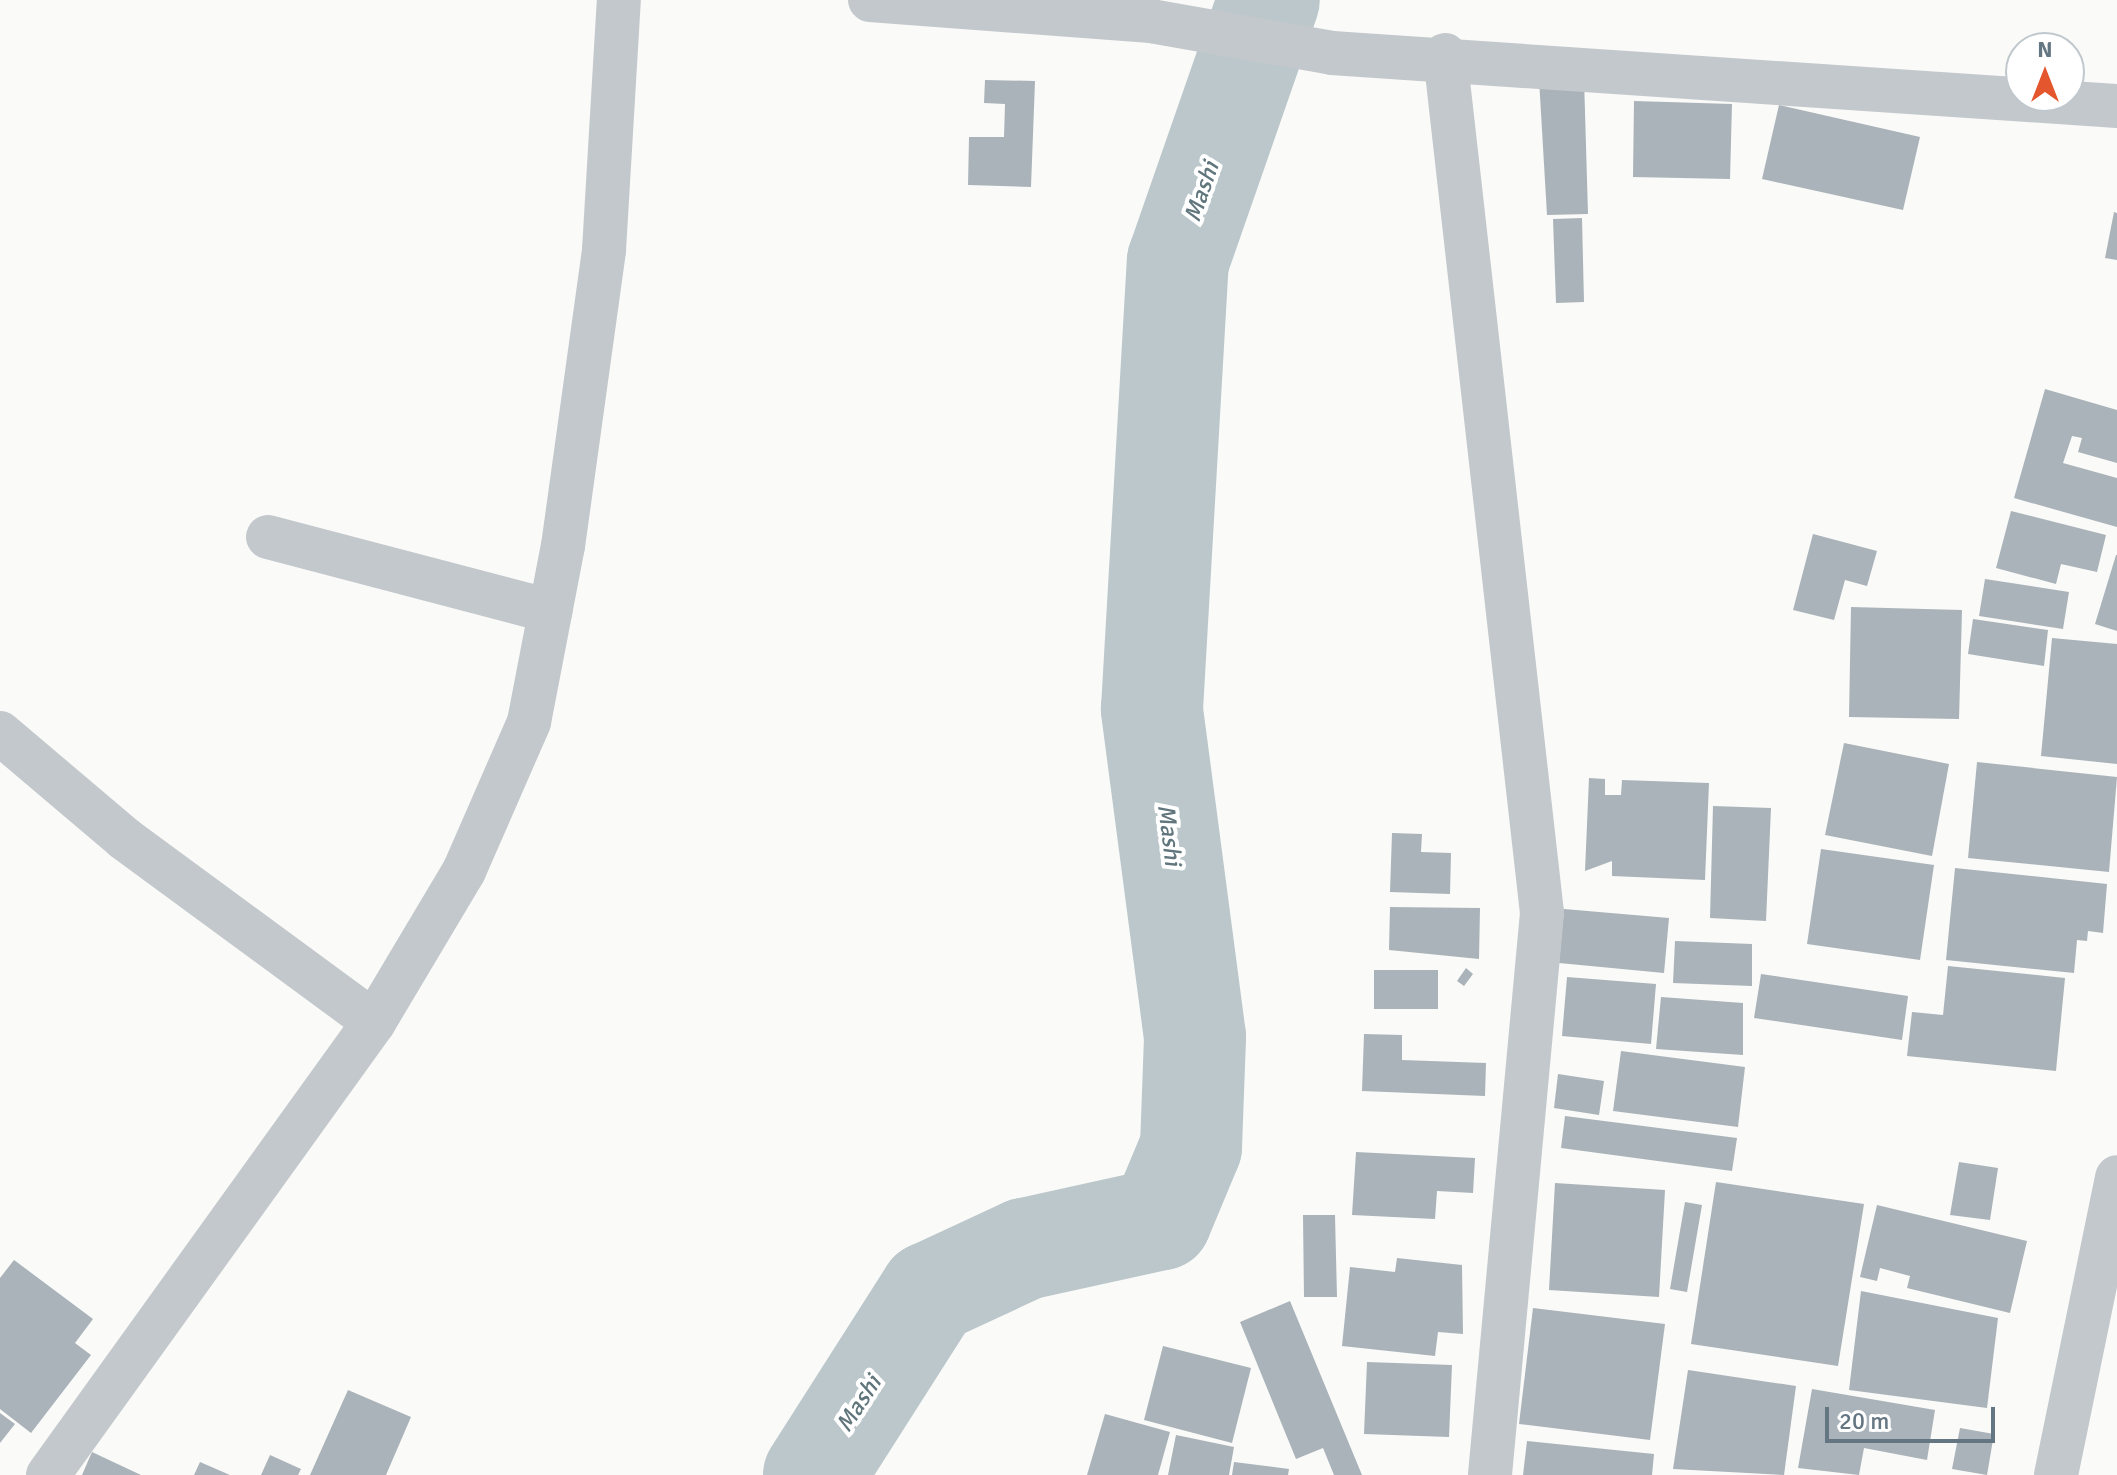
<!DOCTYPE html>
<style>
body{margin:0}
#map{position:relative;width:2117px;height:1475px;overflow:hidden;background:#fafaf8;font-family:Signika,sans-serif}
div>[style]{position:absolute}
.river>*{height:102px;margin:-51px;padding:0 51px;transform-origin:51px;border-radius:51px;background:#bbc7cb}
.building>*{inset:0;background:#aab3b9}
.street>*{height:44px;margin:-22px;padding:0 22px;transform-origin:22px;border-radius:22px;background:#c3c8cc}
span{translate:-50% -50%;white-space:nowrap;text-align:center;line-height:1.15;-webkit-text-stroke:8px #fff;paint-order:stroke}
.water-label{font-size:24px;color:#60757c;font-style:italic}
.north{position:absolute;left:2005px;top:32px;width:80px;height:80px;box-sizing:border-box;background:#fff;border:2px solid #c1c8cd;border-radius:50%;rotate:0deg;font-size:22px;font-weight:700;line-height:32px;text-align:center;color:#657683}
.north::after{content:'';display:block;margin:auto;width:28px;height:36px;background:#e4572e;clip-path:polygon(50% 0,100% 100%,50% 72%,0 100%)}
.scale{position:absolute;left:1825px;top:1407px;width:170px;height:36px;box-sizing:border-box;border:4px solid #657683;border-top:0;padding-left:10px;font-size:24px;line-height:28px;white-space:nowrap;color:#657683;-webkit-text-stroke:6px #fff;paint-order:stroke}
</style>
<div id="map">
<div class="river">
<div style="left:814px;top:1475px;width:216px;rotate:-57.5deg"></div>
<div style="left:930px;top:1293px;width:105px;rotate:-24.9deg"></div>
<div style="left:1025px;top:1249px;width:139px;rotate:-12.4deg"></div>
<div style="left:1161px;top:1219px;width:78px;rotate:-67.4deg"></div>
<div style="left:1191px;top:1147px;width:110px;rotate:-87.9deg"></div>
<div style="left:1195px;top:1037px;width:331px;rotate:-97.5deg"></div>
<div style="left:1152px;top:709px;width:449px;rotate:-86.7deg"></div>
<div style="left:1178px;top:261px;width:276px;rotate:-70.8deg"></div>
</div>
<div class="building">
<div style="clip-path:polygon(1584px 78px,1588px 214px,1547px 215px,1539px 79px)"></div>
<div style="clip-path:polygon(985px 80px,1035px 81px,1031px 187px,968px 185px,969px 137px,1004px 137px,1005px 104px,984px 103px)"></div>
<div style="clip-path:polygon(1634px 101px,1732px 104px,1730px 179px,1633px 177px)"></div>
<div style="clip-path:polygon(1779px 105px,1920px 137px,1903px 210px,1762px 179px)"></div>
<div style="clip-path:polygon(2114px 212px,2117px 213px,2117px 260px,2105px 258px)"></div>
<div style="clip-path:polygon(1582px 218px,1584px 302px,1556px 303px,1553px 219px)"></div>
<div style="clip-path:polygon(2045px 389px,2117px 410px,2117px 463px,2078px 452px,2082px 438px,2072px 436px,2063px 463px,2117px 478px,2117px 527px,2014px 498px)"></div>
<div style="clip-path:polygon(2011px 511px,2106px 535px,2097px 572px,2061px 564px,2056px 584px,1996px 568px)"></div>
<div style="clip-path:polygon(1813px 534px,1877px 551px,1867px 586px,1845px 580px,1834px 620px,1793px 610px)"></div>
<div style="clip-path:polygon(2116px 555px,2117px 555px,2117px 631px,2095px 624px)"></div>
<div style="clip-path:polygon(1985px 579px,2069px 592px,2063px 629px,1979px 616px)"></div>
<div style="clip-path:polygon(1851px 607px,1962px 610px,1959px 719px,1849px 717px)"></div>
<div style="clip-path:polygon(1973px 619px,2048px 630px,2044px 666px,1968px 654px)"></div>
<div style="clip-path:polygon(2052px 638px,2117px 644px,2117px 764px,2041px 756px)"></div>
<div style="clip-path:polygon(1844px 743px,1949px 764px,1932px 856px,1825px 835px)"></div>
<div style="clip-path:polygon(1977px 762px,2117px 777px,2109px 872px,1968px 858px)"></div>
<div style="clip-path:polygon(1589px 778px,1605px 779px,1605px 795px,1621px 795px,1622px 780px,1709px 783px,1705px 880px,1612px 876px,1612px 861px,1585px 871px)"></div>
<div style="clip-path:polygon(1713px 806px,1771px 808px,1766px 921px,1710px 918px)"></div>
<div style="clip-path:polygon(1392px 833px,1422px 834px,1421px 852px,1451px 853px,1450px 894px,1390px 892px)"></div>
<div style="clip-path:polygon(1821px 849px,1934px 865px,1920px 960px,1807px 944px)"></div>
<div style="clip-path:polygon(1955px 868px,2107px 884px,2103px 933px,2088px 931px,2087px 941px,2077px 940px,2074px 973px,1946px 960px)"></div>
<div style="clip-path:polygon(1390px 907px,1480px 908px,1479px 959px,1389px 950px)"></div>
<div style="clip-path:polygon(1564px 909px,1669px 918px,1664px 973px,1559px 963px)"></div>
<div style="clip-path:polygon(1675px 941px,1752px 944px,1752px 986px,1673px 983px)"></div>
<div style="clip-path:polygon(1948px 966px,2065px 978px,2056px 1071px,1907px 1056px,1912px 1012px,1943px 1015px)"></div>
<div style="clip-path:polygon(1466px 968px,1473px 974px,1464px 986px,1457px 981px)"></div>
<div style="clip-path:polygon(1374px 970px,1438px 970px,1438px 1009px,1374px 1009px)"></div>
<div style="clip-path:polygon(1761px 974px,1908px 996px,1902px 1040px,1754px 1018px)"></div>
<div style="clip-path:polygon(1567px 977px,1656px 984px,1651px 1044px,1562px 1036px)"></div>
<div style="clip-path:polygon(1661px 997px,1743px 1003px,1743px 1055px,1656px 1049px)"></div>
<div style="clip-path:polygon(1364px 1034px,1402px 1035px,1402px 1060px,1486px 1063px,1485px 1096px,1362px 1091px)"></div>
<div style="clip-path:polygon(1621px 1051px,1745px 1067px,1738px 1127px,1613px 1111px)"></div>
<div style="clip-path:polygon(1558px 1074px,1604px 1081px,1599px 1115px,1554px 1108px)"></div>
<div style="clip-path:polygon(1565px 1116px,1737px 1138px,1732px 1171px,1561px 1148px)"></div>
<div style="clip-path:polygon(1356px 1152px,1475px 1158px,1473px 1193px,1437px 1191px,1435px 1219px,1352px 1215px)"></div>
<div style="clip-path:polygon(1959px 1162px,1998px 1168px,1990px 1220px,1950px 1215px)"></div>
<div style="clip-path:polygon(1716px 1182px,1864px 1204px,1838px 1366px,1691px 1344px)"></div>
<div style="clip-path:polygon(1555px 1183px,1665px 1190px,1659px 1297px,1549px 1290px)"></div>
<div style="clip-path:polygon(1685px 1202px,1702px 1205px,1687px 1292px,1670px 1289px)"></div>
<div style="clip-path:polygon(1877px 1205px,2027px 1241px,2010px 1313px,1907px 1288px,1910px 1276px,1880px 1268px,1877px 1281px,1860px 1277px)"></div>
<div style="clip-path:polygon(1303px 1215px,1335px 1215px,1337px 1297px,1304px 1297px)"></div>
<div style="clip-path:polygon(1397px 1258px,1462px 1265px,1463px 1334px,1438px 1332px,1435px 1356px,1342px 1346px,1350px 1267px,1395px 1272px)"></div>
<div style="clip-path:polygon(14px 1260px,93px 1319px,75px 1343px,91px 1355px,31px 1433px,0 1409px,0 1278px)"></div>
<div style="clip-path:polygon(1861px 1291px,1998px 1318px,1987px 1408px,1849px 1390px)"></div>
<div style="clip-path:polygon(1290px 1301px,1362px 1475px,1334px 1475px,1323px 1448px,1296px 1459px,1240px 1322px)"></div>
<div style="clip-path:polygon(1533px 1308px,1665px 1324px,1650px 1440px,1519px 1424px)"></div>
<div style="clip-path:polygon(1163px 1346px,1251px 1368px,1232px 1443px,1144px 1420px)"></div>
<div style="clip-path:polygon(1367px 1362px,1452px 1365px,1449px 1437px,1364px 1434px)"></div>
<div style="clip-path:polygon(1688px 1370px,1796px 1386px,1784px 1475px,1673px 1469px)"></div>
<div style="clip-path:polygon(1812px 1389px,1935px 1410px,1927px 1460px,1864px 1448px,1859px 1475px,1798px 1468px)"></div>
<div style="clip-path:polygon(348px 1390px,411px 1417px,386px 1475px,310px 1475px)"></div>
<div style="clip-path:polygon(0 1413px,15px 1424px,0 1443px)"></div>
<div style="clip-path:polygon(1105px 1414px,1170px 1432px,1158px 1475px,1087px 1475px)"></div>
<div style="clip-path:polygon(1960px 1428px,1994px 1434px,1987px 1475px,1952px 1469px)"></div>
<div style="clip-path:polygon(1176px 1435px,1234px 1447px,1229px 1475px,1168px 1475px)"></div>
<div style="clip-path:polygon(1527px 1441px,1654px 1454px,1652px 1475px,1523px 1475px)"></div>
<div style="clip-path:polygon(92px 1452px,141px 1475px,82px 1475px)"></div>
<div style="clip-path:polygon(270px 1455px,301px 1469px,298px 1475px,261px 1475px)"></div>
<div style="clip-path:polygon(200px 1462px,230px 1475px,194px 1475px)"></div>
<div style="clip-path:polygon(1234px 1462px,1289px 1469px,1288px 1475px,1232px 1475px)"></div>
</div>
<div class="street">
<div style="left:870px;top:0;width:282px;rotate:4.3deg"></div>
<div style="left:1151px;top:21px;width:184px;rotate:10deg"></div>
<div style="left:1332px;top:53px;width:787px;rotate:3.86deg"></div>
<div style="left:1445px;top:55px;width:863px;rotate:83.55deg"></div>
<div style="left:1542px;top:913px;width:564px;rotate:95.29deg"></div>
<div style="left:268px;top:537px;width:292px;rotate:14.7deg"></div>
<div style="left:0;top:733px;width:164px;rotate:40.3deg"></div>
<div style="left:125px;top:839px;width:309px;rotate:36.3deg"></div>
<div style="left:48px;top:1475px;width:558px;rotate:-54.26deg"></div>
<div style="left:374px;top:1022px;width:176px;rotate:-59.2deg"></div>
<div style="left:464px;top:871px;width:163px;rotate:-66.4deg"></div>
<div style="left:529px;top:722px;width:179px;rotate:-79.1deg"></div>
<div style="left:563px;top:546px;width:299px;rotate:-82.1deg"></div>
<div style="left:604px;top:250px;width:250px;rotate:-86.6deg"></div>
<div style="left:2056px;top:1475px;width:304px;rotate:-78.4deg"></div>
</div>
<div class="water-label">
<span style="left:1202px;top:192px;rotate:-71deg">Mashi</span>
<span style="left:1169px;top:835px;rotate:83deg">Mashi</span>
<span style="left:859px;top:1404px;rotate:-57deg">Mashi</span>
</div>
<div class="north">N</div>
<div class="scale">20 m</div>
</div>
